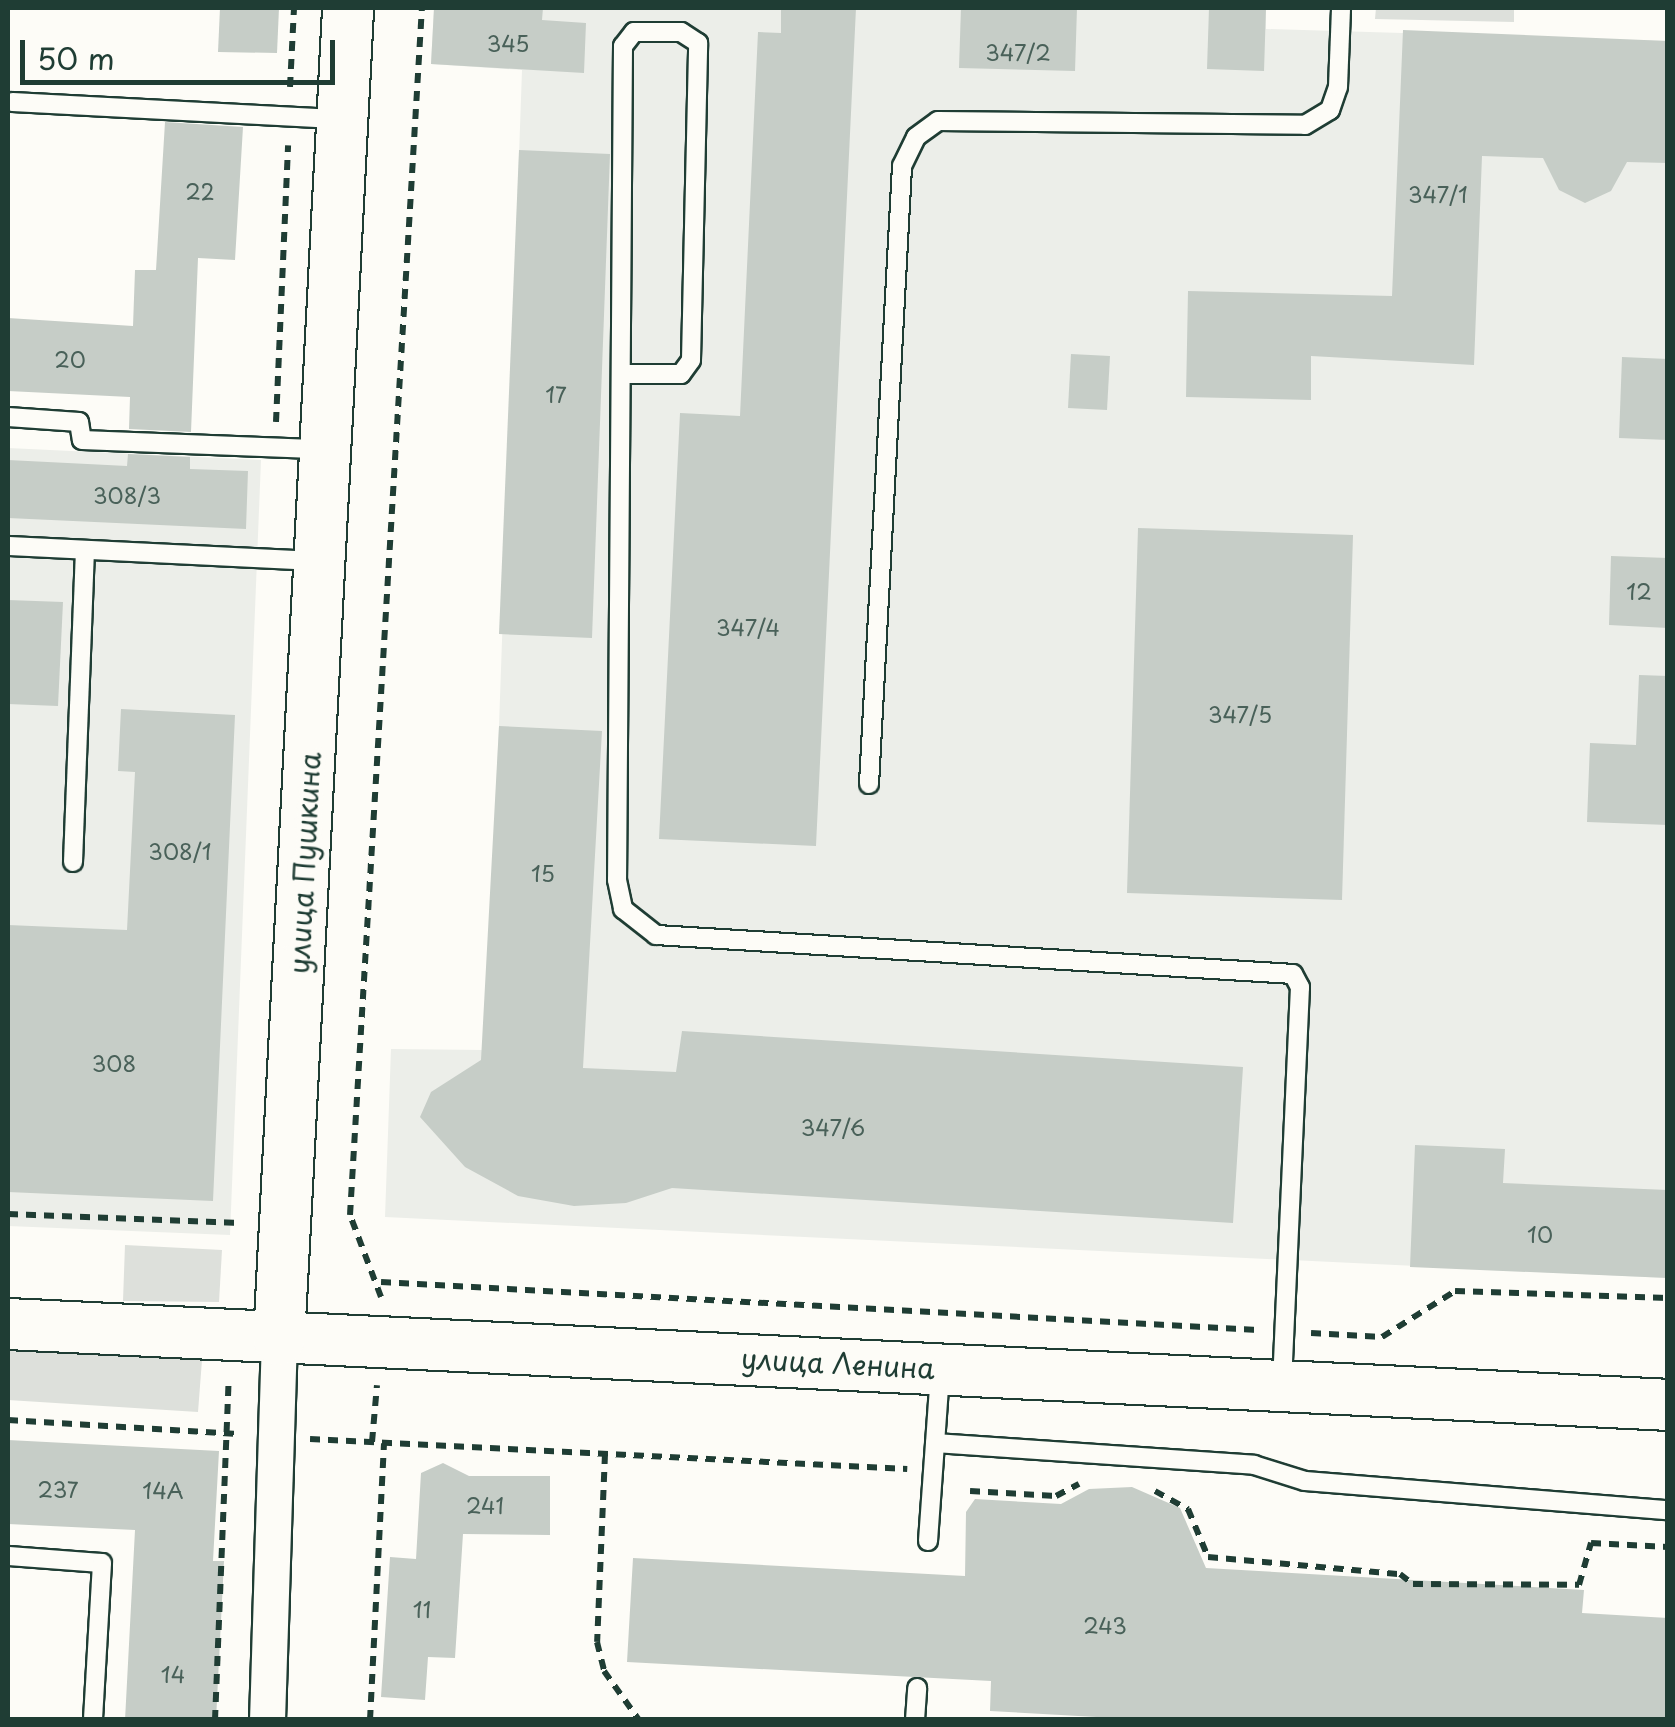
<!DOCTYPE html>
<meta charset="utf-8">
<style>
body{margin:0}
#map{position:relative;width:1675px;height:1727px;overflow:hidden;background:#fdfcf7;font-family:"Playpen Sans",sans-serif}
div>[style]{position:absolute}
.built>*{inset:0;background:#eceee9}
.green>*{inset:0;background:#dde0db}
.building>*{inset:0;background:#c6cdc7}
.path>*{height:6px;margin-top:-3px;transform-origin:0;background:repeating-linear-gradient(90deg,#1f3d34 0 10px,transparent 0 18px)}
.roads{filter:drop-shadow(2px 0 #1f3d34) drop-shadow(-2px 0 #1f3d34) drop-shadow(0 2px #1f3d34) drop-shadow(0 -2px #1f3d34)}
.lane>*{height:18px;margin:-9px;padding:0 9px;transform-origin:9px;border-radius:9px;background:#fdfcf7}
.street>*{height:35px;margin:-17.5px;padding:0 17.5px;transform-origin:17.5px;border-radius:17.5px;background:#fdfcf7}
.secondary>*{height:50px;margin:-25px;padding:0 25px;transform-origin:25px;border-radius:25px;background:#fdfcf7}
span{translate:-50% -50%;white-space:nowrap;text-align:center;line-height:1.15;-webkit-text-stroke:10px #fdfcf7;paint-order:stroke}
.number-label{font-size:22px;color:#496159}
.number-label span{-webkit-text-stroke-width:0}
.street-label{font-size:28px;color:#1f3d34}
.frame{position:absolute;inset:0;border:10px solid #1f3d34;pointer-events:none}
.scale{position:absolute;left:20px;top:40px;width:315px;height:45px;box-sizing:border-box;border:5px solid #1f3d34;border-top:0;padding-left:12px;font-size:30px;line-height:35px;white-space:nowrap;color:#1f3d34;-webkit-text-stroke:8px #fdfcf7;paint-order:stroke}
</style>
<div id="map">
<div class="built">
<div style="clip-path:polygon(434px 8px,1266px 8px,1266px 29px,1667px 41px,1667px 1278px,385px 1217px,391px 1049px,484px 1050px,499px 726px,522px 70px,431px 64px)"></div>
<div style="clip-path:polygon(8px 448px,261px 460px,230px 1235px,8px 1226px)"></div>
</div>
<div class="green">
<div style="clip-path:polygon(1376px 8px,1514px 8px,1514px 22px,1375px 19px)"></div>
<div style="clip-path:polygon(125px 1245px,222px 1250px,219px 1302px,123px 1301px)"></div>
<div style="clip-path:polygon(8px 1351px,202px 1360px,198px 1412px,8px 1400px)"></div>
</div>
<div class="building">
<div style="clip-path:polygon(220px 8px,279px 8px,277px 53px,218px 52px)"></div>
<div style="clip-path:polygon(434px 8px,543px 8px,542px 20px,586px 23px,584px 73px,431px 64px)"></div>
<div style="clip-path:polygon(781px 8px,856px 8px,816px 846px,659px 839px,680px 413px,740px 416px,758px 32px,781px 33px)"></div>
<div style="clip-path:polygon(961px 8px,1077px 8px,1075px 71px,959px 68px)"></div>
<div style="clip-path:polygon(1209px 8px,1266px 8px,1264px 71px,1207px 69px)"></div>
<div style="clip-path:polygon(1403px 30px,1668px 41px,1668px 163px,1627px 162px,1611px 191px,1585px 203px,1559px 190px,1543px 158px,1482px 156px,1474px 365px,1311px 356px,1311px 400px,1186px 397px,1188px 291px,1392px 296px)"></div>
<div style="clip-path:polygon(165px 122px,243px 127px,235px 260px,198px 258px,191px 432px,129px 429px,130px 397px,8px 391px,8px 318px,133px 326px,135px 270px,156px 270px)"></div>
<div style="clip-path:polygon(519px 150px,610px 154px,592px 638px,499px 634px)"></div>
<div style="clip-path:polygon(1071px 354px,1110px 356px,1107px 410px,1068px 408px)"></div>
<div style="clip-path:polygon(1622px 357px,1668px 359px,1668px 440px,1619px 438px)"></div>
<div style="clip-path:polygon(128px 454px,190px 457px,190px 469px,248px 471px,246px 529px,8px 518px,8px 460px,127px 466px)"></div>
<div style="clip-path:polygon(1138px 528px,1353px 535px,1342px 900px,1127px 893px)"></div>
<div style="clip-path:polygon(1611px 556px,1668px 558px,1668px 628px,1609px 625px)"></div>
<div style="clip-path:polygon(8px 600px,63px 602px,58px 706px,8px 704px)"></div>
<div style="clip-path:polygon(1639px 675px,1668px 676px,1668px 825px,1587px 822px,1590px 743px,1636px 745px)"></div>
<div style="clip-path:polygon(121px 709px,235px 715px,213px 1201px,8px 1192px,8px 925px,127px 930px,135px 772px,118px 771px)"></div>
<div style="clip-path:polygon(499px 726px,602px 731px,583px 1068px,676px 1072px,682px 1031px,1243px 1067px,1233px 1223px,672px 1188px,626px 1203px,574px 1206px,518px 1196px,465px 1167px,420px 1117px,431px 1092px,481px 1060px)"></div>
<div style="clip-path:polygon(1415px 1145px,1505px 1149px,1503px 1183px,1668px 1190px,1668px 1278px,1410px 1267px)"></div>
<div style="clip-path:polygon(8px 1440px,219px 1451px,213px 1561px,224px 1561px,216px 1720px,125px 1720px,135px 1530px,8px 1524px)"></div>
<div style="clip-path:polygon(443px 1463px,469px 1476px,550px 1476px,550px 1535px,463px 1534px,455px 1658px,428px 1657px,425px 1700px,381px 1697px,390px 1557px,416px 1559px,421px 1473px)"></div>
<div style="clip-path:polygon(1132px 1487px,1180px 1508px,1206px 1568px,1584px 1590px,1582px 1613px,1668px 1618px,1668px 1720px,1150px 1720px,990px 1711px,991px 1681px,627px 1662px,633px 1558px,965px 1576px,966px 1512px,975px 1499px,1061px 1504px,1089px 1489px)"></div>
</div>
<div class="path">
<div style="left:290px;top:87px;width:79px;rotate:-87.1deg"></div>
<div style="left:276px;top:422px;width:277px;rotate:-87.5deg"></div>
<div style="left:8px;top:1214px;width:232px;rotate:2.2deg"></div>
<div style="left:381px;top:1282px;width:878px;rotate:3.13deg"></div>
<div style="left:381px;top:1297px;width:88px;rotate:-110.7deg"></div>
<div style="left:350px;top:1215px;width:1209px;rotate:-86.59deg"></div>
<div style="left:1311px;top:1333px;width:71px;rotate:3.2deg"></div>
<div style="left:1382px;top:1337px;width:86px;rotate:-32.2deg"></div>
<div style="left:1455px;top:1291px;width:213px;rotate:1.9deg"></div>
<div style="left:8px;top:1420px;width:230px;rotate:3.5deg"></div>
<div style="left:310px;top:1439px;width:598px;rotate:2.88deg"></div>
<div style="left:372px;top:1442px;width:57px;rotate:-85deg"></div>
<div style="left:605px;top:1454px;width:188px;rotate:92.4deg"></div>
<div style="left:597px;top:1642px;width:30px;rotate:76deg"></div>
<div style="left:604px;top:1671px;width:60px;rotate:54.5deg"></div>
<div style="left:970px;top:1491px;width:86px;rotate:3.3deg"></div>
<div style="left:1056px;top:1496px;width:26px;rotate:-28deg"></div>
<div style="left:1155px;top:1491px;width:38px;rotate:29deg"></div>
<div style="left:1188px;top:1509px;width:52px;rotate:67.4deg"></div>
<div style="left:1208px;top:1557px;width:193px;rotate:5.1deg"></div>
<div style="left:1400px;top:1574px;width:16px;rotate:38deg"></div>
<div style="left:1413px;top:1584px;width:166px;rotate:0.3deg"></div>
<div style="left:1579px;top:1585px;width:44px;rotate:-74.1deg"></div>
<div style="left:1591px;top:1543px;width:77px;rotate:3deg"></div>
<div style="left:215px;top:1720px;width:342px;rotate:-87.7deg"></div>
<div style="left:370px;top:1720px;width:277px;rotate:-87.1deg"></div>
</div>
<div class="roads">
<div class="lane">
<div style="left:12px;top:102px;width:329px;rotate:3deg"></div>
<div style="left:623px;top:374px;width:58px"></div>
<div style="left:681px;top:374px;width:17px;rotate:-54deg"></div>
<div style="left:691px;top:360px;width:317px;rotate:-88.7deg"></div>
<div style="left:698px;top:43px;width:20px;rotate:-147deg"></div>
<div style="left:681px;top:32px;width:47px;rotate:180deg"></div>
<div style="left:634px;top:32px;width:18px;rotate:128deg"></div>
<div style="left:623px;top:46px;width:834px;rotate:90.41deg"></div>
<div style="left:617px;top:880px;width:30px;rotate:78deg"></div>
<div style="left:623px;top:909px;width:42px;rotate:38.2deg"></div>
<div style="left:656px;top:935px;width:638px;rotate:3.5deg"></div>
<div style="left:1293px;top:974px;width:15px;rotate:62deg"></div>
<div style="left:1300px;top:987px;width:398px;rotate:92.6deg"></div>
<div style="left:8px;top:417px;width:71px;rotate:4deg"></div>
<div style="left:79px;top:422px;width:18px;rotate:81deg"></div>
<div style="left:82px;top:440px;width:238px;rotate:2.2deg"></div>
<div style="left:8px;top:546px;width:309px;rotate:2.8deg"></div>
<div style="left:869px;top:784px;width:619px;rotate:-86.94deg"></div>
<div style="left:902px;top:166px;width:32px;rotate:-64deg"></div>
<div style="left:916px;top:137px;width:27px;rotate:-36deg"></div>
<div style="left:938px;top:121px;width:367px;rotate:0.6deg"></div>
<div style="left:1305px;top:125px;width:29px;rotate:-31deg"></div>
<div style="left:1330px;top:110px;width:24px;rotate:-71deg"></div>
<div style="left:1338px;top:87px;width:79px;rotate:-87.8deg"></div>
<div style="left:73px;top:862px;width:312px;rotate:-87.8deg"></div>
<div style="left:935px;top:1443px;width:320px;rotate:3.9deg"></div>
<div style="left:1254px;top:1465px;width:53px;rotate:17.4deg"></div>
<div style="left:1305px;top:1481px;width:364px;rotate:4.6deg"></div>
<div style="left:928px;top:1541px;width:168px;rotate:-85.9deg"></div>
<div style="left:8px;top:1556px;width:94px;rotate:4.3deg"></div>
<div style="left:102px;top:1563px;width:157px;rotate:93.3deg"></div>
<div style="left:915px;top:1720px;width:32px;rotate:-86deg"></div>
</div>
<div class="street">
<div style="left:267px;top:1720px;width:380px;rotate:-88.2deg"></div>
</div>
<div class="secondary">
<div style="left:8px;top:1324px;width:1662px;rotate:2.79deg"></div>
<div style="left:279px;top:1340px;width:1334px;rotate:-87.03deg"></div>
</div>
</div>
<div class="number-label">
<span style="left:508px;top:43px">345</span>
<span style="left:1018px;top:52px">347/2</span>
<span style="left:200px;top:191px">22</span>
<span style="left:1438px;top:194px">347/1</span>
<span style="left:70px;top:359px">20</span>
<span style="left:556px;top:394px">17</span>
<span style="left:127px;top:495px">308/3</span>
<span style="left:1639px;top:591px">12</span>
<span style="left:748px;top:627px">347/4</span>
<span style="left:1240px;top:714px">347/5</span>
<span style="left:180px;top:851px">308/1</span>
<span style="left:543px;top:873px">15</span>
<span style="left:114px;top:1063px">308</span>
<span style="left:833px;top:1127px">347/6</span>
<span style="left:1540px;top:1234px">10</span>
<span style="left:58px;top:1489px">237</span>
<span style="left:163px;top:1490px">14А</span>
<span style="left:485px;top:1505px">241</span>
<span style="left:422px;top:1609px">11</span>
<span style="left:1105px;top:1625px">243</span>
<span style="left:173px;top:1674px">14</span>
</div>
<div class="street-label">
<span style="left:304px;top:863px;rotate:-87deg">улица Пушкина</span>
<span style="left:838px;top:1363px;rotate:3deg">улица Ленина</span>
</div>
<div class="frame"></div>
<div class="scale">50 m</div>
</div>
